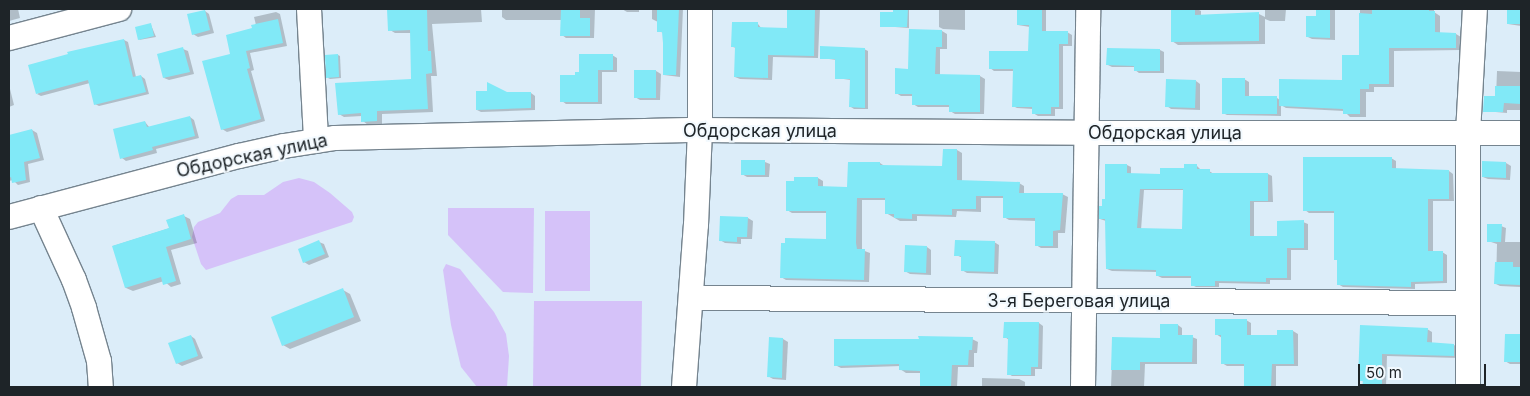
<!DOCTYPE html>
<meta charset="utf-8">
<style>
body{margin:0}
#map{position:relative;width:1530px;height:396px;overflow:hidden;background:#dcedf9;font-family:Inter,sans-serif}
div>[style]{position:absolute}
.green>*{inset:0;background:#d5c2f9}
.shadow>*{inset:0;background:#0003}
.building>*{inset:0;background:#81e9f7}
.roads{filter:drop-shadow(1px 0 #75848f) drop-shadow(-1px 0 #75848f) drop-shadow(0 1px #75848f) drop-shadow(0 -1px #75848f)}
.minor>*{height:24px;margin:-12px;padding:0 12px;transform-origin:12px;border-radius:12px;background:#fff}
span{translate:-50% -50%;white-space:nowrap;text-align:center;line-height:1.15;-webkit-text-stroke:4px #f2f9fe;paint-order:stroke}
.street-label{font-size:18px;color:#1e2428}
.frame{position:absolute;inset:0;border:10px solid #1e2428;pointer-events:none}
.scale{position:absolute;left:1358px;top:364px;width:128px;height:22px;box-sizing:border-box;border:2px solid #1e2428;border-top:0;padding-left:6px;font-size:15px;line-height:18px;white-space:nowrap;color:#1e2428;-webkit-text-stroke:4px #f2f9fe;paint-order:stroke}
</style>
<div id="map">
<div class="green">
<div style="clip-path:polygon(299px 178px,314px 182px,330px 193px,352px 212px,354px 217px,352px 222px,206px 270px,201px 264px,192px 237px,194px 227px,198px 222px,220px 213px,231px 199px,238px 195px,264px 195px,283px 182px)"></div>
<div style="clip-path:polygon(448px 208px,534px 208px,533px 293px,503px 292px,448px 235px)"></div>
<div style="clip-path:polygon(545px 211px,590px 211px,590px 291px,545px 291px)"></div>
<div style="clip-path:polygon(446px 264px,460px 269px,494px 312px,506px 334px,509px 356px,507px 387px,477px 387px,461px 367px,451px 325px,443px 270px)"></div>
<div style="clip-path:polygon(534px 301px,642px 301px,641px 387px,533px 387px)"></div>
</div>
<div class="shadow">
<div style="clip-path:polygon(9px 9px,18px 9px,20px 18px,9px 21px)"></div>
<div style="clip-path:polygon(389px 9px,481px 9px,482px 22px,432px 24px,437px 76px,431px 76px,433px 112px,382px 114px,382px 124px,368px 125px,363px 121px,362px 116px,344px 117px,339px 114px,412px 80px,411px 33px,395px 33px,390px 30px)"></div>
<div style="clip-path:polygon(502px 9px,595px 9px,594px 38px,566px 38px,562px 35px,562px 20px,506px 20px,502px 17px)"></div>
<div style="clip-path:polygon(622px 9px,639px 9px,639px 12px,627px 12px)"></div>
<div style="clip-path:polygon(652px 9px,683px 9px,680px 77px,664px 75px,664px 33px,658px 31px,658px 22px,652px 19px)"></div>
<div style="clip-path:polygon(789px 9px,820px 9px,818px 58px,773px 57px,772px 80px,740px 79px,735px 77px,736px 48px,733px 47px,758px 24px,762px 29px,788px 29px)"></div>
<div style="clip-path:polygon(894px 9px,909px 9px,909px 28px,881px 26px,894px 13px)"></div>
<div style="clip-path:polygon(939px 9px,965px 9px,965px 30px,943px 29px,939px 27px)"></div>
<div style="clip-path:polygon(1018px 9px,1046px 9px,1046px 32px,1067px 32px,1072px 35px,1072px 46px,1063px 46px,1063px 109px,1055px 109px,1055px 116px,1038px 116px,1033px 113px,1033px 109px,1017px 108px,1013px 106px,1014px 71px,994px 71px,990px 68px,1030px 53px,1030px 27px,1018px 25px)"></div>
<div style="clip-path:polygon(1172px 9px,1197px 9px,1201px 11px,1201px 16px,1259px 14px,1265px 17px,1265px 9px,1286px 9px,1285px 21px,1270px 21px,1265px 19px,1265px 44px,1178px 45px,1172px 41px)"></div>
<div style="clip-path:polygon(1317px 9px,1335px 9px,1335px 40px,1312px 39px,1308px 37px,1317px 17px)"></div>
<div style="clip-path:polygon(1434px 9px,1434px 12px,1440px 16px,1440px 34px,1456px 34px,1461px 37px,1461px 50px,1394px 51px,1394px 87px,1374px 87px,1374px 92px,1366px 92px,1366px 117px,1350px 117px,1344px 111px,1286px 108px,1281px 105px,1281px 116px,1227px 115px,1223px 113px,1244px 79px,1249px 82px,1249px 97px,1277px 98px,1280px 100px,1344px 82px,1360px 57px,1360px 10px)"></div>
<div style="clip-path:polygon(1508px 9px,1521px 9px,1521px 26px,1508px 24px)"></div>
<div style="clip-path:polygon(205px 11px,209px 14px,214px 33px,198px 37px,193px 34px)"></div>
<div style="clip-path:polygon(276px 12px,280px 14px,287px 46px,250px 53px,254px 70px,251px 71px,265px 121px,227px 132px,222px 129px,232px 55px,256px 25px,254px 17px)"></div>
<div style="clip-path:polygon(151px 25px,156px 37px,139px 40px)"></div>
<div style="clip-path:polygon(910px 31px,942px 31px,947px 34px,947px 49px,940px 49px,940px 75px,980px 76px,985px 79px,984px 114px,955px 114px,950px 111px,950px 107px,918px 107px,913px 104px,913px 96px,901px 96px,896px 93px,910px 70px)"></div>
<div style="clip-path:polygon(124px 40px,128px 42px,136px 77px,141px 76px,145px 79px,149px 94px,99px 106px,95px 104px,90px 83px,41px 96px,37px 94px)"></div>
<div style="clip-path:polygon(183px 49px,188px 51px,194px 74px,169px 80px,164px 78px)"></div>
<div style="clip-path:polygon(864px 49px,868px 51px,868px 109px,854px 109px,851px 107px,851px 80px,836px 78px,837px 60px,821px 58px)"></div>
<div style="clip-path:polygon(1160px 50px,1164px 52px,1164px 73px,1139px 73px,1135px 70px,1135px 67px,1112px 67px,1108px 65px)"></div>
<div style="clip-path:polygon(338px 55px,340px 56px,341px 78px,330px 79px,328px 78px)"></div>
<div style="clip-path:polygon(612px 55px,617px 58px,617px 72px,602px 72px,602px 104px,566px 104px,562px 101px,576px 76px)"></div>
<div style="clip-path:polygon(656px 71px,661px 74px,660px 100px,640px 100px,635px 97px)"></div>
<div style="clip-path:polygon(1497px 71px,1521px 72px,1521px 110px,1507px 110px,1507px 113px,1484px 111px,1496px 97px)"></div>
<div style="clip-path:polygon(1196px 81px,1200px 84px,1200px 110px,1171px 109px,1167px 106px)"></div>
<div style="clip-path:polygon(9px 85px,14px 105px,9px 107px)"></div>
<div style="clip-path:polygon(506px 93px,531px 93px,535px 96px,535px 110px,481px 112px,477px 110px)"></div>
<div style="clip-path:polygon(190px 117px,194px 120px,199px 138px,156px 149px,157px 153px,126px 161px,122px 158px,145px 122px,150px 128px)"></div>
<div style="clip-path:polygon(32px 130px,37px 133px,44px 160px,28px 164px,30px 182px,18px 185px,13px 180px,9px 181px,9px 136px)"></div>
<div style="clip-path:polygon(957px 150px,962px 153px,962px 181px,1019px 183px,1024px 186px,1024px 194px,1062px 194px,1068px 197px,1065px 233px,1058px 233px,1058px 248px,1041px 248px,1036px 245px,1036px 221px,1009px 220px,1004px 217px,1005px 198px,981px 198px,981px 212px,957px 211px,956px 217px,917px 216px,917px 221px,900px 221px,886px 213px,886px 200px,862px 200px,862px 250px,870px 253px,869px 282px,786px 280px,781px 277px,827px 241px,827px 213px,792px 213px,787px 210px,795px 178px,818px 178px,823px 181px,823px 188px,849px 188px,880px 163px,886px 167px,944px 167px)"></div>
<div style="clip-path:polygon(1391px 158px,1396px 161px,1396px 170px,1449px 171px,1453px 174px,1454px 201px,1433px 201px,1433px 252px,1442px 252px,1447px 255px,1447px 283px,1415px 284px,1415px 289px,1343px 287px,1338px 284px,1335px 213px,1309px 213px,1305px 210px)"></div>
<div style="clip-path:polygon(765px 162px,770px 164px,769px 177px,747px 177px,742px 174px)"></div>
<div style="clip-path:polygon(1506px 163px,1511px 166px,1510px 180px,1488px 179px,1483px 177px)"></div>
<div style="clip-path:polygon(evenodd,1127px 165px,1131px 167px,1131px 175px,1161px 175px,1197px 166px,1201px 170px,1209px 171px,1214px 174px,1268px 174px,1272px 176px,1273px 202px,1254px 202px,1254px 237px,1278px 237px,1303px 222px,1308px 224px,1308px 250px,1291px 250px,1291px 280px,1270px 280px,1270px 284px,1219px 283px,1219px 287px,1196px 287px,1192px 285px,1192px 278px,1162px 278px,1158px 276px,1158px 272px,1112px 271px,1107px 269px,1106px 221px,1100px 219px,1106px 200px,1127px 165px,1144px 190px,1184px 190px,1184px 230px,1141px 230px,1144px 190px)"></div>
<div style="clip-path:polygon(184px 216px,190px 219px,197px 243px,171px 250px,181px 284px,171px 287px,164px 281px,133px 291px,126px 288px,113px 246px,170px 228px)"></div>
<div style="clip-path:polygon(748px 218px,753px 221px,752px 239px,741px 239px,741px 244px,725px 243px,720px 240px)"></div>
<div style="clip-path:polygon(1501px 226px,1506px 228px,1505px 242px,1521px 242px,1521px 287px,1500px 286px,1496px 284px,1497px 244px,1488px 241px)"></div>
<div style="clip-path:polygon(319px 242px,324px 244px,329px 257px,309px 265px,304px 262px)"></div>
<div style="clip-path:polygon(994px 242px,999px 245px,998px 274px,967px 273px,962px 270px,963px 258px,956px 255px)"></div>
<div style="clip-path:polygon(927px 247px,931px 250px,931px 275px,910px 274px,905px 271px)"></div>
<div style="clip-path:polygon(343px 290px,350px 294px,361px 321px,290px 349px,283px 345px)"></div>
<div style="clip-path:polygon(1246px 320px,1251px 323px,1251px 336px,1278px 336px,1293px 331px,1298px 334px,1298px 366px,1276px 366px,1276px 387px,1245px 387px,1245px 366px,1227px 366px,1222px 363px,1222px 338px,1216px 334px)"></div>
<div style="clip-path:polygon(1039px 323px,1043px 326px,1042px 369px,1035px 369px,1035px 376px,1012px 376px,1009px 374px,1009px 340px,1005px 337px)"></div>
<div style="clip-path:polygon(1178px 325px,1182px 328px,1182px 336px,1192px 337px,1197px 339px,1197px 364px,1145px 364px,1144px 387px,1111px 387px,1113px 338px,1161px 339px)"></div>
<div style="clip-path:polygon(1361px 327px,1427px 329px,1432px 332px,1432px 344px,1454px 345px,1459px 348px,1459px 358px,1387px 356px,1386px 387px,1365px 387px,1364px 382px,1360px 380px)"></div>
<div style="clip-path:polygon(1520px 335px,1521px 364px,1510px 364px,1505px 361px)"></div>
<div style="clip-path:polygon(191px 336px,195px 339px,203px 358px,182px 366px,177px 363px)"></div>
<div style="clip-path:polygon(770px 339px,783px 339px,788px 342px,786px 380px,773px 379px,768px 376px)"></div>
<div style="clip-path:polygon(972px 339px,978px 342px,977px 353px,974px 353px,974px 367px,958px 367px,957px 387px,921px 387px,921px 373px,906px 373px,900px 369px,901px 366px,841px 368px,835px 365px)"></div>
<div style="clip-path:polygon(982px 378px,1019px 379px,1025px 382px,1025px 387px,982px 387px)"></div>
</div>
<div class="building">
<div style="clip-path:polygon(387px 9px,427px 9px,428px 51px,431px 51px,432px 73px,426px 74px,428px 109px,377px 111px,377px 121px,361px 122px,361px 113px,338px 115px,335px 83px,411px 79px,410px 30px,388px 31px)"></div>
<div style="clip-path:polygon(561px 9px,580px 9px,580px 18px,590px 18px,590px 36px,560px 36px)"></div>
<div style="clip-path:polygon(657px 9px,679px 9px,676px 75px,663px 75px,663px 43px,662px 32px,657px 32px)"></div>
<div style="clip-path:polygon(787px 9px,815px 9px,814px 56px,768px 55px,768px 78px,734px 77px,735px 47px,731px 47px,732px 22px,758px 22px,758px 27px,787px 28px)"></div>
<div style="clip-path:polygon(893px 9px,908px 9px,907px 27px,880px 27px,880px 12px,893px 12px)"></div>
<div style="clip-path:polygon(1017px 9px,1042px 9px,1042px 31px,1068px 31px,1068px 44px,1059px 44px,1059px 107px,1051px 107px,1051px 114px,1032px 114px,1032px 107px,1012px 107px,1013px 69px,989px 69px,989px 51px,1028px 51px,1029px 25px,1017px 25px)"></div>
<div style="clip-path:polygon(1171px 9px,1195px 9px,1195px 15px,1259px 12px,1259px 41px,1171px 42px)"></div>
<div style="clip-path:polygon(1316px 9px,1330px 9px,1330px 38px,1306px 37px,1306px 16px,1316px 16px)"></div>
<div style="clip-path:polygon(1372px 9px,1429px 9px,1429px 11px,1435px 11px,1435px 32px,1456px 33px,1456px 48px,1389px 48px,1389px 84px,1369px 84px,1369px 89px,1360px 89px,1360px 114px,1343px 114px,1343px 109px,1279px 106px,1279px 79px,1342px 80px,1342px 55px,1359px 55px,1359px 13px,1372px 14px)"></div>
<div style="clip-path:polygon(1507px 9px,1521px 9px,1521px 24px,1507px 24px)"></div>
<div style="clip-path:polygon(205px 10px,210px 30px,192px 35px,187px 14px)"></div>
<div style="clip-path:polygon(278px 19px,283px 43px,246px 51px,250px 68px,247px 69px,261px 119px,221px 130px,202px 61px,230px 54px,226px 35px,252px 28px,251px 25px)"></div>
<div style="clip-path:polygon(151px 23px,154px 36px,138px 40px,135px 27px)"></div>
<div style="clip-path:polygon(909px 29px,942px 30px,942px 47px,936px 47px,935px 74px,980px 75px,980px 112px,949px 112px,949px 105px,912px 105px,912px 94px,895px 94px,895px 68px,908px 69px)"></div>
<div style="clip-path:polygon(124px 39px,133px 77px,141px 75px,146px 92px,94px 105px,88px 80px,36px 94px,28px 65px,68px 54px,67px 52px)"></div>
<div style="clip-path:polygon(820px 46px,865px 48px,865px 108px,849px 107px,850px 79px,835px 79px,835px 59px,820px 59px)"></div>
<div style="clip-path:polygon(183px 47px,190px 72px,163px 78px,157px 54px)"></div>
<div style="clip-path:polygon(1107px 48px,1160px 49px,1160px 71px,1134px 71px,1134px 66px,1106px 65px)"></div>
<div style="clip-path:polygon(338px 54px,339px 77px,326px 78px,325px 55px)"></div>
<div style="clip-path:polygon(579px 54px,613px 54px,613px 70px,598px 70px,598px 102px,560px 102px,560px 75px,575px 75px,575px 72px,579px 72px)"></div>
<div style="clip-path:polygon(634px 70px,656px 70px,656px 98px,634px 98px)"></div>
<div style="clip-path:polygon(1222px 78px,1245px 78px,1245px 96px,1277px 96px,1277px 114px,1222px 114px)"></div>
<div style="clip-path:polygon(1166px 79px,1196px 80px,1195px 108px,1165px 107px)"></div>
<div style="clip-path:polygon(487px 82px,507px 92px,531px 92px,531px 108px,476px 110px,476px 91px,487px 91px)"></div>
<div style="clip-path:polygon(1495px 86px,1521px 86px,1521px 104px,1504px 103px,1503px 112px,1483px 112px,1484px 96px,1495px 96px)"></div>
<div style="clip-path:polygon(190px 116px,195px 136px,152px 147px,153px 150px,120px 159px,113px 129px,145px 121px,147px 127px)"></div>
<div style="clip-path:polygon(32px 129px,40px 158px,24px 162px,26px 180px,12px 183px,11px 177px,9px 178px,9px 135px)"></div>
<div style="clip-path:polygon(943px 149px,957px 149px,957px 180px,1020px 182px,1019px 193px,1063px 193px,1060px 230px,1053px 231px,1053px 246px,1035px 246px,1035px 218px,1003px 218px,1003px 196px,976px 196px,976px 209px,952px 209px,952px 215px,912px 214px,912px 219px,894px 218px,894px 214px,885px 214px,885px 198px,857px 198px,856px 243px,857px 249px,865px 249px,864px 280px,780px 278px,781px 243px,785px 243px,785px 238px,826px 239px,826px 211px,786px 211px,786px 181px,794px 181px,794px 177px,818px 177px,818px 186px,847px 187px,848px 162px,880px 162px,880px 165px,942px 166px)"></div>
<div style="clip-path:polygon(1303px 157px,1392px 157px,1392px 168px,1449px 170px,1449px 199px,1428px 199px,1428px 251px,1443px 251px,1443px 281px,1411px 282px,1411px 287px,1337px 285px,1337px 260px,1334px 260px,1334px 211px,1303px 211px)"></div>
<div style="clip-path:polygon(741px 160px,765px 160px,765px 175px,741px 175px)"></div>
<div style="clip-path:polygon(1482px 161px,1506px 162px,1506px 178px,1482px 177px)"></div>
<div style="clip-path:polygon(evenodd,1105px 164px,1127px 164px,1127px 173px,1160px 174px,1160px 168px,1184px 168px,1184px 164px,1197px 164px,1197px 169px,1210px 169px,1210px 173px,1268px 173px,1268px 201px,1250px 201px,1250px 236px,1277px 236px,1277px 221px,1304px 220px,1304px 248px,1287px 248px,1287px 278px,1266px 278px,1266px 282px,1215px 281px,1215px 286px,1191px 286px,1191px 276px,1156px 276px,1156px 270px,1106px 269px,1105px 219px,1099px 219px,1099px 206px,1102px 206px,1102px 199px,1105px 199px,1105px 164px,1140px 189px,1183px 189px,1182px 229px,1137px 228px,1140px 189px)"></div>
<div style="clip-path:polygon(184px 214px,191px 239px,166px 247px,176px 281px,163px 285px,161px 277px,125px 288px,112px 246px,169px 228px,166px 220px)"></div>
<div style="clip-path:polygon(720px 216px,748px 217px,747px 237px,737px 237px,737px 242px,719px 241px)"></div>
<div style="clip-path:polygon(1487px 224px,1502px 224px,1501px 242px,1487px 242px)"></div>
<div style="clip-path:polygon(319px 240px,325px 254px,303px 263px,298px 249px)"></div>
<div style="clip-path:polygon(955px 240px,995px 241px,994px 272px,961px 271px,961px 256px,954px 256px)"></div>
<div style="clip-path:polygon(905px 245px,927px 246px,926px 273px,904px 272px)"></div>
<div style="clip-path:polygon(1495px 262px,1513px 262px,1513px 267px,1521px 267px,1521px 285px,1494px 284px)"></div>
<div style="clip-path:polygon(343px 288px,354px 317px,282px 346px,271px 317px)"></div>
<div style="clip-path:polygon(1215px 319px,1247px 319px,1247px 335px,1277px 335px,1277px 330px,1293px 330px,1294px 364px,1272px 364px,1271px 387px,1244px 387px,1244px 364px,1221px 364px,1221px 335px,1215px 335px)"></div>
<div style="clip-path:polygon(1004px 322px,1039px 322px,1038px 367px,1031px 367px,1031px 375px,1007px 375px,1008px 338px,1003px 338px)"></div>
<div style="clip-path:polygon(1160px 324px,1178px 324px,1178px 335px,1193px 335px,1192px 362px,1140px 362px,1140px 370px,1111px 370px,1112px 337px,1160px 338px)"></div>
<div style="clip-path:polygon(1360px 325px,1428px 328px,1427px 342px,1454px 344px,1454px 356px,1382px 354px,1382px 387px,1362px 387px,1363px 381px,1358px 381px)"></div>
<div style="clip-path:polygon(1505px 334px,1520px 334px,1520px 362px,1504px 362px)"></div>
<div style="clip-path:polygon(191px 335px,198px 356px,176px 364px,168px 343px)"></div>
<div style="clip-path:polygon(918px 336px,973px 337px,972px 350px,969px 350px,968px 365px,952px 365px,951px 386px,920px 387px,920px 371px,899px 370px,899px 364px,834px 366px,834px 339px,919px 339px)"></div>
<div style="clip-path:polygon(769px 337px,783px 338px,782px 378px,767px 377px)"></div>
</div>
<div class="roads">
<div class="minor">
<div style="left:309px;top:9px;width:131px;rotate:86.9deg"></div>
<div style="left:9px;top:38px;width:114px;rotate:-14.8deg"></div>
<div style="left:41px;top:208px;width:79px;rotate:65.4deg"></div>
<div style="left:74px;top:280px;width:30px;rotate:70deg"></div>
<div style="left:84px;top:308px;width:55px;rotate:74.2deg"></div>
<div style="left:99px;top:361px;width:26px;rotate:86deg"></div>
<div style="left:9px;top:217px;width:238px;rotate:-14.9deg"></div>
<div style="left:239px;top:156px;width:46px;rotate:-12.5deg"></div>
<div style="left:284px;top:146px;width:52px;rotate:-8.9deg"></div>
<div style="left:335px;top:138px;width:365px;rotate:-1.3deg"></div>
<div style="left:700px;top:130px;width:386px;rotate:0.4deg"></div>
<div style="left:1086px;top:133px;width:435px"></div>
<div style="left:692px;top:298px;width:775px;rotate:0.37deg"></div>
<div style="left:684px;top:387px;width:162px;rotate:-85.8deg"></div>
<div style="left:696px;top:225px;width:95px;rotate:-87.6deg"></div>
<div style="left:700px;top:130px;width:121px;rotate:-90deg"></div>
<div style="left:1083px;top:387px;width:378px;rotate:-89.2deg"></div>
<div style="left:1468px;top:387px;width:254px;rotate:-90deg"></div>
<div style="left:1468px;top:133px;width:124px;rotate:-86.8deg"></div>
</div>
</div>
<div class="street-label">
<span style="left:760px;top:131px">Обдорская улица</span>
<span style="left:1165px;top:133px">Обдорская улица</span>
<span style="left:252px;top:156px;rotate:-12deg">Обдорская улица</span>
<span style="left:1079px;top:301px">3-я Береговая улица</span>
</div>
<div class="frame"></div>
<div class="scale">50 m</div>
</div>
